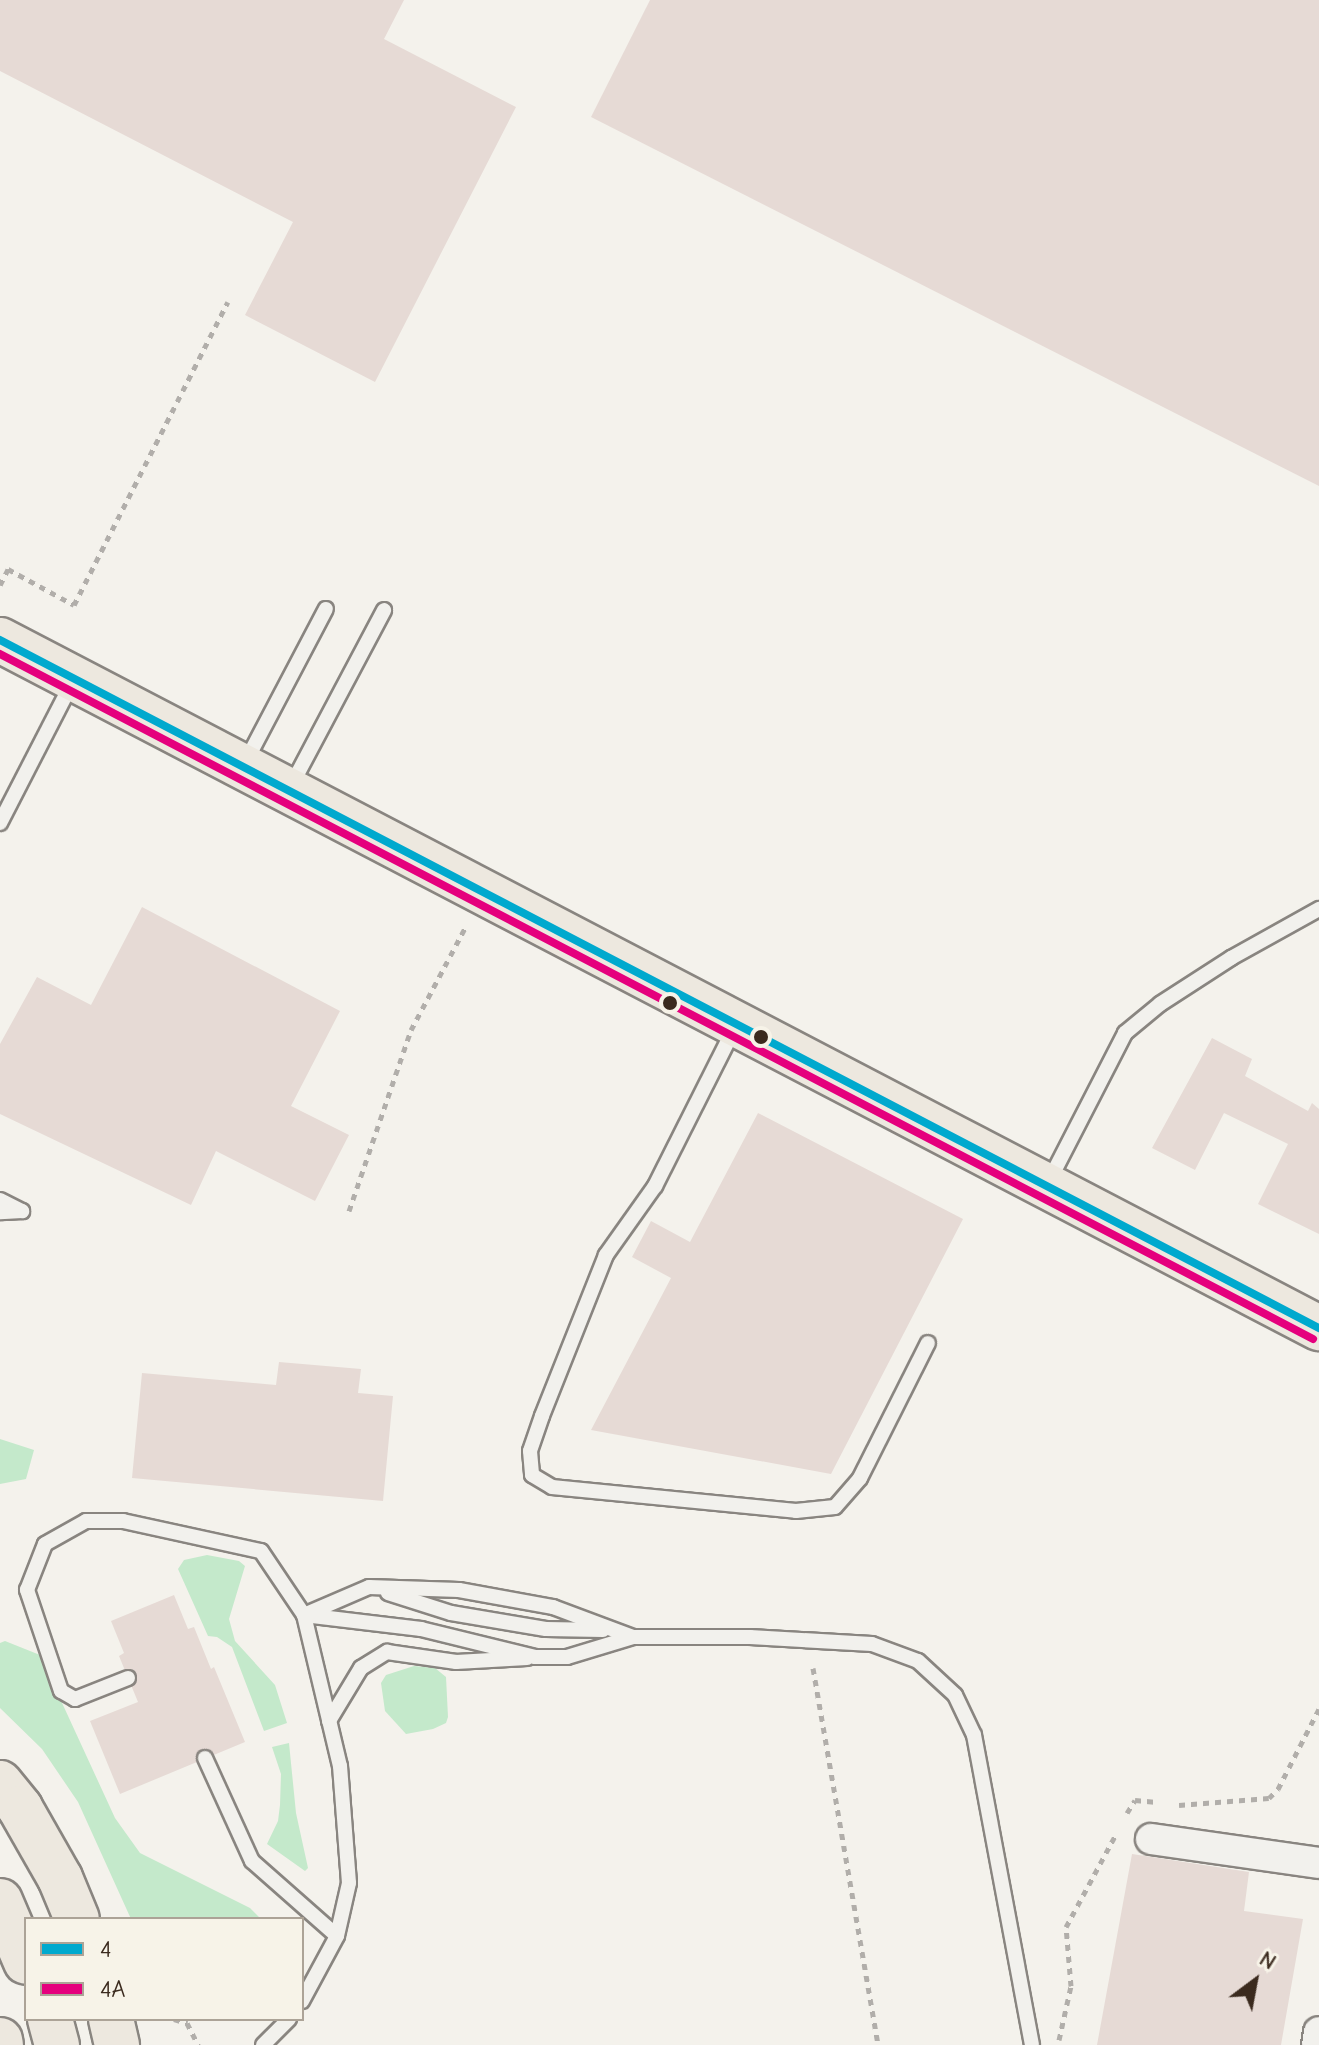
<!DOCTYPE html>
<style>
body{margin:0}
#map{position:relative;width:1319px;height:2045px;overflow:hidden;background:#f4f2ec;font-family:"Comic Neue",sans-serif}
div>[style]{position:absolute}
.green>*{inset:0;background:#c4e9cb}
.building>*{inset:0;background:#e6dad5}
.path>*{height:5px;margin-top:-2.5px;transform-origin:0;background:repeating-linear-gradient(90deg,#b1aeaa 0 6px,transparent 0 12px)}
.roads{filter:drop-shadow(2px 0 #898580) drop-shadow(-2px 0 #898580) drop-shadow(0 2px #898580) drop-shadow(0 -2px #898580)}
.service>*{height:14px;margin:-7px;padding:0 7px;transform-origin:7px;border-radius:7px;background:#f2f1ed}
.minor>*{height:30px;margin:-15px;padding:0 15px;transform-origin:15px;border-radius:15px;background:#f2f1ed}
.primary>*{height:44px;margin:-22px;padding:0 22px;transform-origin:22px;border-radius:22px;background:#ede8df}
.bus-1>*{height:8px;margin:-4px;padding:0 4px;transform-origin:4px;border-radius:4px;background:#00a9ce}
.bus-2>*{height:8px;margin:-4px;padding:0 4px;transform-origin:4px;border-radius:4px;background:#e5007d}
.dots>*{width:22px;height:22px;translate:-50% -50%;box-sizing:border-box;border:4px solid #f7f3e8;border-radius:50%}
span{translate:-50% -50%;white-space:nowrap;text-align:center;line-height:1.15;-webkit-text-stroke:7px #f7f3e8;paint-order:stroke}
.legend{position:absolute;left:24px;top:1917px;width:280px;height:104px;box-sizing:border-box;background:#f7f3e8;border:2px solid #aca397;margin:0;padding:10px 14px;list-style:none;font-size:24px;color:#3b2a1e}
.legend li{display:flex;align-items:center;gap:16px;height:40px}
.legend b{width:40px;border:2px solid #aca397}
.north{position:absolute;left:1215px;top:1941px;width:80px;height:80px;-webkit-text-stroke:6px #f7f3e8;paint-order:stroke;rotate:32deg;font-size:22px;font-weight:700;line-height:32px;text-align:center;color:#3b2a1e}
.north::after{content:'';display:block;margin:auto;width:28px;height:36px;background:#3b2a1e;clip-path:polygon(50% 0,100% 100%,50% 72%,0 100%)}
</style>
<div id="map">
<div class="green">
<div style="clip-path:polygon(0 1439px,34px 1450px,26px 1479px,0 1484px)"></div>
<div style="clip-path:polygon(207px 1555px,239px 1561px,245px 1566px,229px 1619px,235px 1641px,275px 1685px,287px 1723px,264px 1731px,232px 1647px,217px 1637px,208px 1636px,178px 1569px,184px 1560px)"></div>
<div style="clip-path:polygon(5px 1641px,40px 1655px,115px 1818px,140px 1853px,250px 1908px,261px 1919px,131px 1919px,78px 1802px,42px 1749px,0 1708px,0 1643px)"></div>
<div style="clip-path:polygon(414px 1666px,435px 1668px,446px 1677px,448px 1717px,446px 1723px,433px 1729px,406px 1734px,385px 1711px,381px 1683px,386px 1675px)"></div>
<div style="clip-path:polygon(289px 1743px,296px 1813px,308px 1868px,305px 1871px,267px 1844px,278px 1821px,280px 1805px,281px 1774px,272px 1747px)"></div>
</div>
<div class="building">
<div style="clip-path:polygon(0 0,404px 0,384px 39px,516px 107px,375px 382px,245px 315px,293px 222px,0 71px)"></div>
<div style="clip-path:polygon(650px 0,1319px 0,1319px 486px,591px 117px)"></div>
<div style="clip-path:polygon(142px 907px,340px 1011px,291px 1106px,349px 1135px,315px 1201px,216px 1151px,191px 1205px,0 1114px,0 1044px,37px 977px,91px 1005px)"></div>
<div style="clip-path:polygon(1212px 1038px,1252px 1059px,1245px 1076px,1308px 1111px,1312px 1103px,1319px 1109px,1319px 1234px,1258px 1204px,1288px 1144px,1224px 1113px,1195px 1170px,1152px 1148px)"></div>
<div style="clip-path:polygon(758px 1113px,963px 1219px,831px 1474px,591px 1430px,671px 1278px,632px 1257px,651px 1221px,690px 1242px)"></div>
<div style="clip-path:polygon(279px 1362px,361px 1369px,358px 1393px,393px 1396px,383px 1501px,132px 1478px,142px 1373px,276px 1385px)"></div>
<div style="clip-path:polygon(174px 1595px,188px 1629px,194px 1627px,211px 1669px,214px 1667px,245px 1742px,120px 1794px,90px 1721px,138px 1702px,119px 1656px,124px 1653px,111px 1621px)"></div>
<div style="clip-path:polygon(1132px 1854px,1249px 1872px,1244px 1911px,1303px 1919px,1281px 2045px,1097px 2045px)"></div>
</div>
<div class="path">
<div style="left:0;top:585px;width:18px;rotate:-63deg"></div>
<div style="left:8px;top:569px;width:75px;rotate:28.6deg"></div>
<div style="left:74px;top:605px;width:340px;rotate:-63.1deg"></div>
<div style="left:349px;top:1211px;width:191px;rotate:-71.1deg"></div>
<div style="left:411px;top:1030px;width:115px;rotate:-62.1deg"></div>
<div style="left:813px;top:1668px;width:383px;rotate:80.2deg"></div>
<div style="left:1179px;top:1805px;width:90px;rotate:-4.4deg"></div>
<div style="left:1269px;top:1798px;width:13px;rotate:-45deg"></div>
<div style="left:1278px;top:1789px;width:90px;rotate:-62.9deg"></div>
<div style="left:1127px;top:1813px;width:15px;rotate:-58deg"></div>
<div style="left:1135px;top:1800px;width:22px;rotate:5deg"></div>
<div style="left:174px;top:2019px;width:14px;rotate:17deg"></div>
<div style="left:187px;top:2023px;width:25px;rotate:63deg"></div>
<div style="left:1059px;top:2040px;width:55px;rotate:-77.5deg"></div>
<div style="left:1071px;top:1986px;width:59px;rotate:-94.8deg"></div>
<div style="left:1066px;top:1927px;width:103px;rotate:-61.7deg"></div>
</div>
<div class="roads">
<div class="service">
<div style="left:245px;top:763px;width:174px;rotate:-62.3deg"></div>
<div style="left:291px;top:786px;width:199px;rotate:-62.1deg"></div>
<div style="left:0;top:823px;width:157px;rotate:-62.8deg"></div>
<div style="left:734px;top:1029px;width:176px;rotate:116.7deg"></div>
<div style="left:655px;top:1186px;width:85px;rotate:125.4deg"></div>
<div style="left:606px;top:1255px;width:173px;rotate:111.7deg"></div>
<div style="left:542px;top:1416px;width:37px;rotate:109deg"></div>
<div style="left:530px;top:1451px;width:24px;rotate:85deg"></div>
<div style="left:532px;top:1475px;width:23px;rotate:31deg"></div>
<div style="left:552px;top:1487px;width:245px;rotate:5.6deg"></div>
<div style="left:796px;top:1511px;width:39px;rotate:-6deg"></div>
<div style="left:835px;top:1507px;width:38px;rotate:-49deg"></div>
<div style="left:860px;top:1478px;width:151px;rotate:-63.3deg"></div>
<div style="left:1048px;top:1183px;width:169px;rotate:-62.8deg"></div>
<div style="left:1125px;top:1033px;width:45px;rotate:-39.6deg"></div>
<div style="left:1160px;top:1004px;width:85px;rotate:-32.9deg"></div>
<div style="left:1231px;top:958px;width:101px;rotate:-29.1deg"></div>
<div style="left:0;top:1200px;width:25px;rotate:27deg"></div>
<div style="left:22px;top:1211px;width:22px;rotate:177deg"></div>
<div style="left:388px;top:1593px;width:66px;rotate:17.6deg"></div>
<div style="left:451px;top:1613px;width:96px;rotate:9.6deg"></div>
<div style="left:546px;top:1629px;width:57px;rotate:1deg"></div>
<div style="left:304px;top:1615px;width:118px;rotate:6.8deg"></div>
<div style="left:421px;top:1629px;width:117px;rotate:13.8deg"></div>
<div style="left:535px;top:1657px;width:32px"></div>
<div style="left:567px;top:1657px;width:69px;rotate:-16.9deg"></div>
<div style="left:633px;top:1637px;width:117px"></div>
<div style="left:750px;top:1637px;width:122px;rotate:3.3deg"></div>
<div style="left:872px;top:1644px;width:49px;rotate:20.3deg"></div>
<div style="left:918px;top:1661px;width:50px;rotate:42.6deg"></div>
<div style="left:955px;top:1695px;width:44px;rotate:64.6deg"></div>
<div style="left:974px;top:1735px;width:315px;rotate:79.4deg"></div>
<div style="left:304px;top:1615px;width:71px;rotate:-23.3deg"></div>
<div style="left:369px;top:1587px;width:90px;rotate:1.9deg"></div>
<div style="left:459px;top:1590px;width:96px;rotate:10.3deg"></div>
<div style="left:553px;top:1607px;width:85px;rotate:20.6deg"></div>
<div style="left:128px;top:1678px;width:57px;rotate:158.4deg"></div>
<div style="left:75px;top:1699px;width:16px;rotate:-150deg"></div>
<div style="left:61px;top:1691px;width:107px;rotate:-108.6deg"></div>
<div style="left:27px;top:1590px;width:49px;rotate:-68.6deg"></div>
<div style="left:45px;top:1544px;width:47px;rotate:-29.3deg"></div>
<div style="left:86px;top:1521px;width:37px"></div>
<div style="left:123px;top:1521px;width:141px;rotate:12.3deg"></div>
<div style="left:261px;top:1551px;width:77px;rotate:56.1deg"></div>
<div style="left:304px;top:1615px;width:155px;rotate:76.6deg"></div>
<div style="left:340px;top:1766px;width:117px;rotate:85.6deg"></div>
<div style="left:349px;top:1883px;width:54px;rotate:102.8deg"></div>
<div style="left:337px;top:1936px;width:74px;rotate:118.3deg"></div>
<div style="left:329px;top:1721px;width:62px;rotate:-58.9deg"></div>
<div style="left:361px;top:1668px;width:31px;rotate:-32deg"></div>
<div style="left:387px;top:1652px;width:70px;rotate:8.2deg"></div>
<div style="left:456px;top:1662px;width:71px;rotate:-3.2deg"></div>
<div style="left:205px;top:1758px;width:113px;rotate:65.5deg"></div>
<div style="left:252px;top:1861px;width:113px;rotate:41.4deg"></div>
<div style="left:263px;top:2045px;width:37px;rotate:-45deg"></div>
</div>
<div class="minor">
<div style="left:1151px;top:1839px;width:170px;rotate:8.1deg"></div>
<div style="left:1317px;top:2045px;width:13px;rotate:-81deg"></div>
</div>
<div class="primary">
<div style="left:0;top:640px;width:1488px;rotate:27.55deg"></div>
<div style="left:0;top:1783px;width:32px;rotate:51deg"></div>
<div style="left:20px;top:1808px;width:81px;rotate:60.3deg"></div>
<div style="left:60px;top:1878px;width:44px;rotate:67.5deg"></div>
<div style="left:0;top:1901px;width:66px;rotate:66.9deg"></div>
<div style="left:50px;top:2019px;width:27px;rotate:75deg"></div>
<div style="left:111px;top:2019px;width:27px;rotate:77deg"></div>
<div style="left:0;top:2040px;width:5px;rotate:79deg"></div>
</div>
</div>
<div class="bus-1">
<div style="left:0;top:640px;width:1488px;rotate:27.55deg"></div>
</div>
<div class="bus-2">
<div style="left:0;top:654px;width:1481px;rotate:27.55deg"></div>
</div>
<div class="dots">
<div style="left:670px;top:1003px;background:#3b2a1e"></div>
<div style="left:761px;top:1037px;background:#3b2a1e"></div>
</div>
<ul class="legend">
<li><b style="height:10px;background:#00a9ce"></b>4</li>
<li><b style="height:10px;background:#e5007d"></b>4A</li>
</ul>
<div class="north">N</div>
</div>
